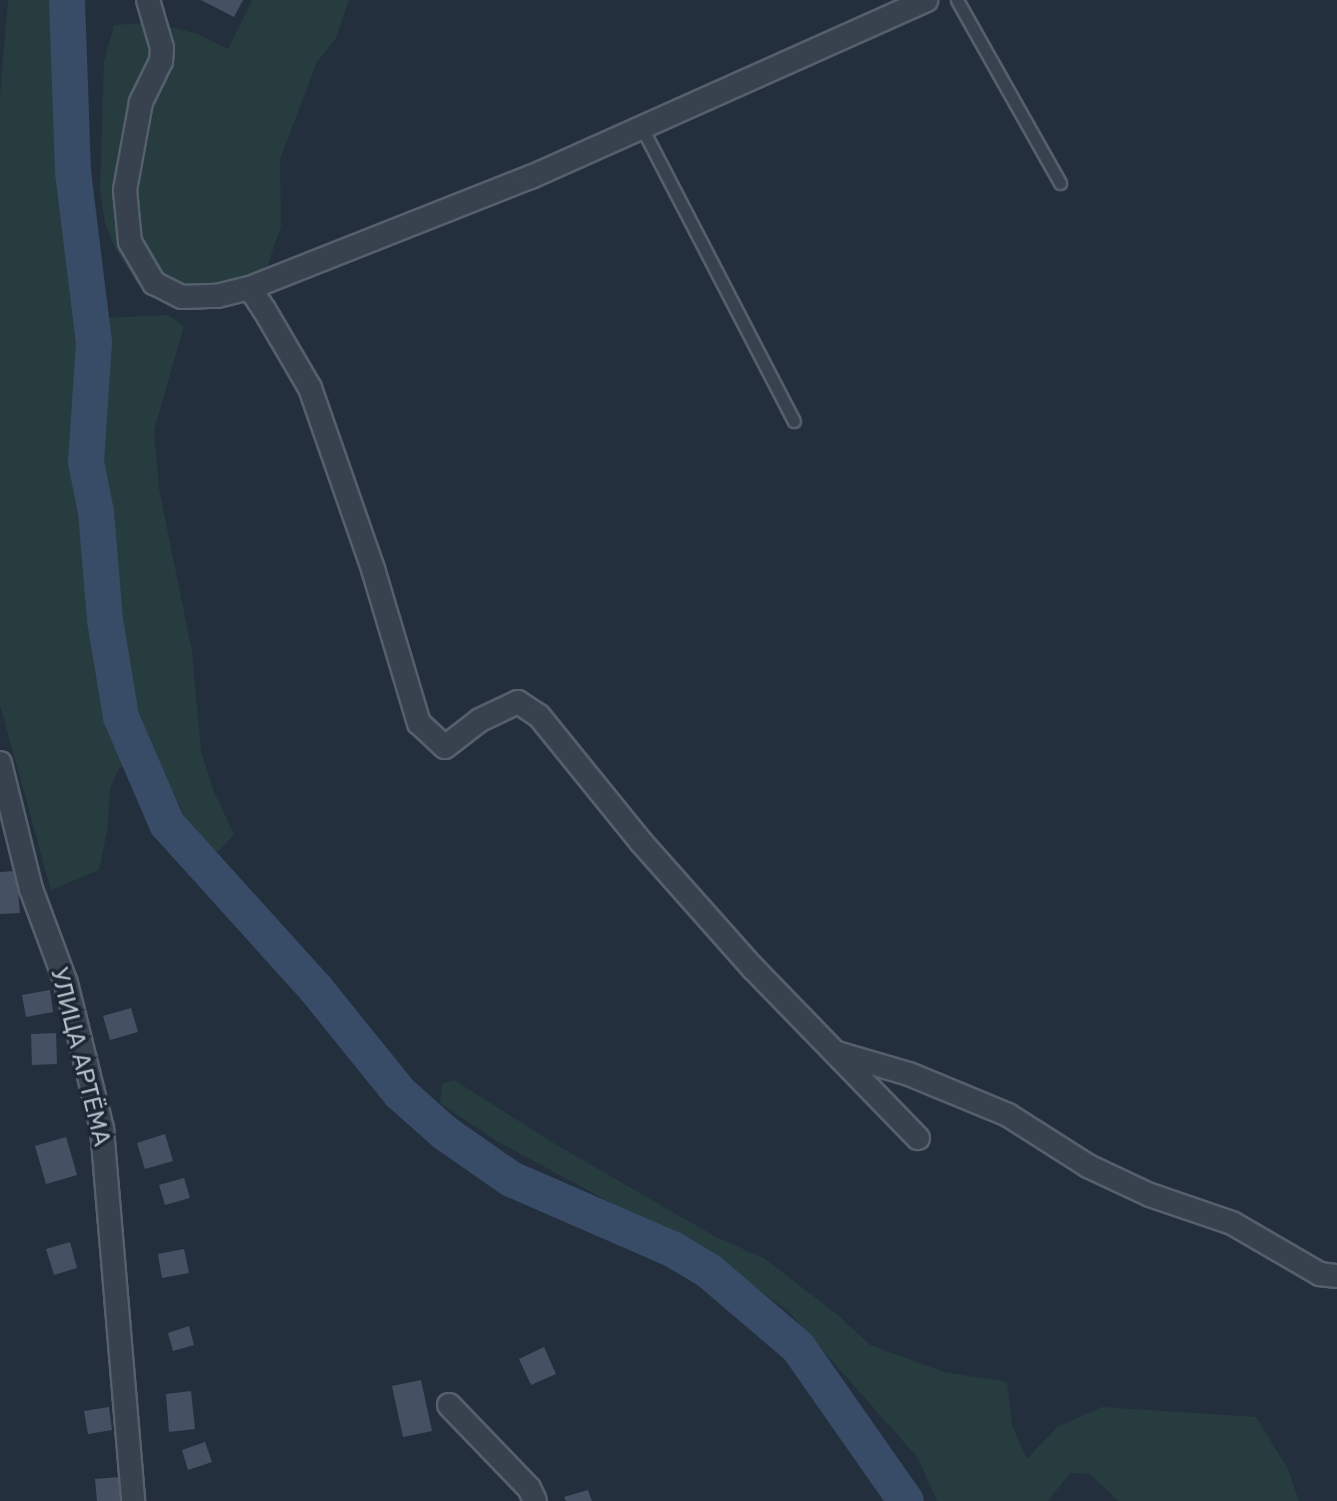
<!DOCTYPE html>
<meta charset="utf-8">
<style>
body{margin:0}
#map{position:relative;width:1337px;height:1501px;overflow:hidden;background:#242f3e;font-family:Rubik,sans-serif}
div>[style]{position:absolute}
.green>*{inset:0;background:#263c3f}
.river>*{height:36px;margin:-18px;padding:0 18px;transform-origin:18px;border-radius:18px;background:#394c67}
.building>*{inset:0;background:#455162}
.roads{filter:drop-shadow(2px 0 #565f6c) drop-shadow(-2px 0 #565f6c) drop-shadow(0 2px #565f6c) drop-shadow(0 -2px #565f6c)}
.service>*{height:11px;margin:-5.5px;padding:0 5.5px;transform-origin:5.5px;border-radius:5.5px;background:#38414e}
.minor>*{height:22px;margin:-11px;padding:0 11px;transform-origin:11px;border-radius:11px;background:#38414e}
span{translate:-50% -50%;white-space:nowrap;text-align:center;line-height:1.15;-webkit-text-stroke:7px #1d2633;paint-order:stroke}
.street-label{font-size:24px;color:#b4bcc9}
</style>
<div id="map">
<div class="green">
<div style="clip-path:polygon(8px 0,56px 0,58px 181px,74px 228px,84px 319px,168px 315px,184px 326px,154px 431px,159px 488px,192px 652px,201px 751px,214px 792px,234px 834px,218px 852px,198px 843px,156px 758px,141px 756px,119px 768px,110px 789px,107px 832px,99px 870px,51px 890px,0 705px,0 95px)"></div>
<div style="clip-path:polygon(252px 0,349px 0,336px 38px,317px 62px,280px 159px,281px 226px,266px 270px,232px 289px,138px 285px,115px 248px,105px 223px,100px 191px,104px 62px,114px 25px,144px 23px,174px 28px,198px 34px,228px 49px)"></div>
<div style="clip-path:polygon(454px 1080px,560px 1147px,716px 1237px,765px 1259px,839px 1316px,870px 1345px,944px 1372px,1007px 1382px,1012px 1425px,1027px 1459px,1057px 1427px,1102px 1407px,1256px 1417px,1288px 1469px,1299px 1501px,1118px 1501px,1090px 1474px,1070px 1473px,1048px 1501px,937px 1501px,918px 1458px,787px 1310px,722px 1263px,495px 1140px,440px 1103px,442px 1084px)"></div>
</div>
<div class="river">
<div style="left:67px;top:0;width:172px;rotate:88deg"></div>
<div style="left:73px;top:172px;width:171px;rotate:83deg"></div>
<div style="left:94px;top:342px;width:120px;rotate:93.8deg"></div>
<div style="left:86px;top:462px;width:51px;rotate:78.7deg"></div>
<div style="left:96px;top:512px;width:108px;rotate:85.2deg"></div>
<div style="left:105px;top:620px;width:98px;rotate:80.6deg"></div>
<div style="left:121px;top:717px;width:116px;rotate:66.7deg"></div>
<div style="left:167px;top:824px;width:222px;rotate:47.9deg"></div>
<div style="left:316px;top:989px;width:134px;rotate:51.1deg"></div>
<div style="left:400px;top:1093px;width:60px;rotate:41.6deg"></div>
<div style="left:445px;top:1133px;width:80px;rotate:34.9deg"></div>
<div style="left:511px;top:1179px;width:178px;rotate:23.5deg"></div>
<div style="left:674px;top:1250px;width:41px;rotate:31deg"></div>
<div style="left:709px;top:1271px;width:117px;rotate:40.5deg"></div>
<div style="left:798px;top:1347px;width:188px;rotate:55deg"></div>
</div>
<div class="building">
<div style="clip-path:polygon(201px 0,243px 0,234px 17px)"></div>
<div style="clip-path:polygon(16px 871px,20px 913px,0 914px,0 872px)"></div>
<div style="clip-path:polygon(50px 990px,53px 1012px,26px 1017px,22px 995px)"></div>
<div style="clip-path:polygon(131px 1008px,138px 1032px,110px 1040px,103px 1016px)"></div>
<div style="clip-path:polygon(56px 1033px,57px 1064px,32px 1065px,31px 1034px)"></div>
<div style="clip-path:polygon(165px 1134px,173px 1161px,145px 1169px,137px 1143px)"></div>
<div style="clip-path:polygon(66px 1137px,77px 1175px,46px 1184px,35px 1146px)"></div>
<div style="clip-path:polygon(184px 1178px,190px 1198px,165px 1205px,159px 1185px)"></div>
<div style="clip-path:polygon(70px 1242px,77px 1268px,54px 1275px,46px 1249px)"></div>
<div style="clip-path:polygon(184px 1249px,189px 1273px,162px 1278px,158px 1254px)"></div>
<div style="clip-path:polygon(189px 1326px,194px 1345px,173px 1351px,168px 1333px)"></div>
<div style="clip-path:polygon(544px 1347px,556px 1374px,531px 1385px,519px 1359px)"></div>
<div style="clip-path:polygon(421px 1380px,432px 1431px,403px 1437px,392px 1386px)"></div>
<div style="clip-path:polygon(191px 1391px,195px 1429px,169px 1432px,166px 1394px)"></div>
<div style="clip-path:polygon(109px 1407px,112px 1430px,88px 1434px,84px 1411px)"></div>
<div style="clip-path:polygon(205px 1442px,212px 1462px,188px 1470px,182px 1450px)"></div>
<div style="clip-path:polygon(119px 1477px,121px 1501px,97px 1501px,95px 1479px)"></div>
<div style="clip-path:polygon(588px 1490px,592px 1501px,566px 1501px,564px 1497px)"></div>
</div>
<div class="roads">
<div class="service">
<div style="left:957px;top:0;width:210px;rotate:60.6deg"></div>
<div style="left:642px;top:128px;width:330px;rotate:62.6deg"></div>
</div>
<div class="minor">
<div style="left:148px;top:0;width:50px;rotate:73.7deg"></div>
<div style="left:162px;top:48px;width:13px;rotate:94deg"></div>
<div style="left:161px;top:61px;width:46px;rotate:116deg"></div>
<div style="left:141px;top:102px;width:89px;rotate:100.3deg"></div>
<div style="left:125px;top:190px;width:52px;rotate:84.5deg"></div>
<div style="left:130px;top:242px;width:48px;rotate:59.7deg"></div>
<div style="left:154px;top:283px;width:31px;rotate:27deg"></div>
<div style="left:182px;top:297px;width:35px;rotate:-2deg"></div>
<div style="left:217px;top:296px;width:34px;rotate:-14deg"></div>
<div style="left:250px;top:288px;width:27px;rotate:57deg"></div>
<div style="left:265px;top:311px;width:89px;rotate:59.7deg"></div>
<div style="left:310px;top:388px;width:192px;rotate:70.8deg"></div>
<div style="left:373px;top:569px;width:161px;rotate:73.4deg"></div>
<div style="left:419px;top:723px;width:35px;rotate:43deg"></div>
<div style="left:445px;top:747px;width:44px;rotate:-37.6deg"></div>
<div style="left:480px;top:720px;width:42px;rotate:-25.3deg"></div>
<div style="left:518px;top:702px;width:25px;rotate:34deg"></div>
<div style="left:539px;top:716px;width:162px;rotate:51deg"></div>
<div style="left:641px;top:842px;width:169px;rotate:48.4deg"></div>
<div style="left:753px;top:968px;width:237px;rotate:45.9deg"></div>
<div style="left:250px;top:288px;width:302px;rotate:-21.6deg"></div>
<div style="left:531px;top:177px;width:433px;rotate:-24.1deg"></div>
<div style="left:0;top:763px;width:130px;rotate:76.2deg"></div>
<div style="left:31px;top:889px;width:100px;rotate:69.6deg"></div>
<div style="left:66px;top:983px;width:150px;rotate:76.1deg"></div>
<div style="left:102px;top:1129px;width:373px;rotate:85.2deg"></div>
<div style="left:837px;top:1053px;width:75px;rotate:16.3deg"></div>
<div style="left:909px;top:1074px;width:107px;rotate:22.5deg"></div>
<div style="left:1008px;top:1115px;width:95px;rotate:32.5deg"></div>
<div style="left:1088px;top:1166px;width:68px;rotate:25.1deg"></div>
<div style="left:1150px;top:1195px;width:87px;rotate:18.9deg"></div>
<div style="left:1232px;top:1223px;width:102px;rotate:30.1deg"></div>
<div style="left:1320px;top:1274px;width:17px;rotate:7deg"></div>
<div style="left:449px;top:1405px;width:115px;rotate:46.1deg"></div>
<div style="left:529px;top:1488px;width:14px;rotate:65deg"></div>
</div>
</div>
<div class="street-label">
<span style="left:80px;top:1057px;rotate:76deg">УЛИЦА АРТЁМА</span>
</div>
</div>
